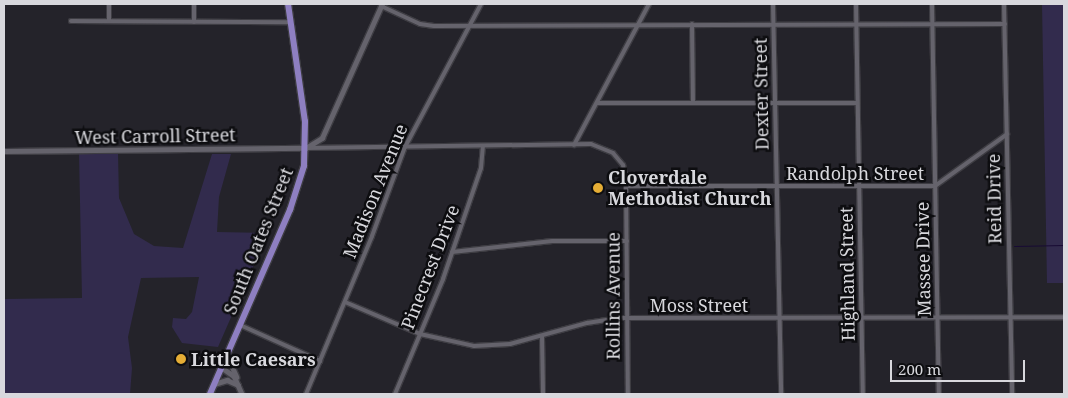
<!DOCTYPE html>
<style>
body{margin:0}
#map{position:relative;width:1068px;height:398px;overflow:hidden;background:#24232a;font-family:"Noto Serif",serif}
div>[style]{position:absolute}
.green>*{inset:0;background:#322b4d}
.stream>*{height:1px;margin:-0.5px;padding:0 0.5px;transform-origin:0.5px;border-radius:0.5px;background:#180b34}
.roads{filter:drop-shadow(1px 0 #3e3d43) drop-shadow(-1px 0 #3e3d43) drop-shadow(0 1px #3e3d43) drop-shadow(0 -1px #3e3d43)}
.minor>*{height:4px;margin:-2px;padding:0 2px;transform-origin:2px;border-radius:2px;background:#65636c}
.tertiary>*{height:4.5px;margin:-2.25px;padding:0 2.25px;transform-origin:2.25px;border-radius:2.25px;background:#65636c}
.primary>*{height:5.5px;margin:-2.75px;padding:0 2.75px;transform-origin:2.75px;border-radius:2.75px;background:#8e7fc1}
.dots>*{width:14px;height:14px;translate:-50% -50%;box-sizing:border-box;border:2px solid #0d0d10;border-radius:50%}
span{translate:-50% -50%;white-space:nowrap;text-align:center;line-height:1.15;-webkit-text-stroke:5px #0d0d10;paint-order:stroke}
.street-label{font-size:18px;color:#d8d8dd}
.poi-label{font-size:18px;color:#d8d8dd;font-weight:700}
.left{translate:0 -50%;text-align:left}
.frame{position:absolute;inset:0;border:5px solid #d8d8dd;pointer-events:none}
.scale{position:absolute;left:890px;top:360px;width:135px;height:22px;box-sizing:border-box;border:2px solid #d8d8dd;border-top:0;padding-left:6px;font-size:15px;line-height:18px;white-space:nowrap;color:#d8d8dd;-webkit-text-stroke:4px #0d0d10;paint-order:stroke}
</style>
<div id="map">
<div class="green">
<div style="clip-path:polygon(1042px 4px,1064px 4px,1064px 283px,1047px 283px)"></div>
<div style="clip-path:polygon(79px 153px,118px 153px,119px 198px,134px 234px,154px 246px,183px 248px,212px 154px,231px 154px,219px 197px,217px 232px,268px 233px,218px 347px,182px 343px,172px 327px,173px 318px,186px 319px,192px 312px,199px 277px,141px 278px,128px 337px,132px 368px,130px 394px,4px 394px,4px 299px,82px 298px)"></div>
</div>
<div class="stream">
<div style="left:1014px;top:246px;width:50px;rotate:-1.1deg"></div>
</div>
<div class="roads">
<div class="minor">
<div style="left:773px;top:4px;width:390px;rotate:88.8deg"></div>
<div style="left:856px;top:4px;width:390px;rotate:89deg"></div>
<div style="left:932px;top:4px;width:390px;rotate:89deg"></div>
<div style="left:1004px;top:4px;width:390px;rotate:88.8deg"></div>
<div style="left:381px;top:6px;width:43px;rotate:24.8deg"></div>
<div style="left:420px;top:24px;width:14px;rotate:8deg"></div>
<div style="left:434px;top:26px;width:571px;rotate:-0.2deg"></div>
<div style="left:71px;top:21px;width:219px;rotate:0.3deg"></div>
<div style="left:109px;top:21px;width:17px;rotate:-90deg"></div>
<div style="left:194px;top:22px;width:18px;rotate:-90deg"></div>
<div style="left:692px;top:24px;width:79px;rotate:89.3deg"></div>
<div style="left:597px;top:103px;width:260px"></div>
<div style="left:574px;top:145px;width:160px;rotate:-62deg"></div>
<div style="left:306px;top:148px;width:285px;rotate:-0.8deg"></div>
<div style="left:591px;top:144px;width:24px;rotate:22deg"></div>
<div style="left:613px;top:153px;width:16px;rotate:50deg"></div>
<div style="left:623px;top:165px;width:15px;rotate:79deg"></div>
<div style="left:626px;top:180px;width:214px;rotate:89.5deg"></div>
<div style="left:626px;top:186px;width:309px"></div>
<div style="left:935px;top:186px;width:89px;rotate:-35.8deg"></div>
<div style="left:452px;top:252px;width:101px;rotate:-6.3deg"></div>
<div style="left:552px;top:241px;width:75px"></div>
<div style="left:345px;top:302px;width:82px;rotate:23.1deg"></div>
<div style="left:420px;top:334px;width:55px;rotate:12.5deg"></div>
<div style="left:474px;top:346px;width:36px;rotate:-3deg"></div>
<div style="left:510px;top:344px;width:80px;rotate:-15.3deg"></div>
<div style="left:587px;top:323px;width:31px;rotate:-9deg"></div>
<div style="left:618px;top:318px;width:446px;rotate:-0.1deg"></div>
<div style="left:240px;top:325px;width:88px;rotate:24.2deg"></div>
<div style="left:542px;top:336px;width:58px;rotate:89deg"></div>
<div style="left:306px;top:394px;width:171px;rotate:-67.3deg"></div>
<div style="left:372px;top:236px;width:95px;rotate:-69.7deg"></div>
<div style="left:405px;top:147px;width:162px;rotate:-62deg"></div>
<div style="left:395px;top:394px;width:125px;rotate:-67.3deg"></div>
<div style="left:443px;top:279px;width:117px;rotate:-71.1deg"></div>
<div style="left:481px;top:168px;width:22px;rotate:-85deg"></div>
</div>
<div class="tertiary">
<div style="left:4px;top:151px;width:302px;rotate:-0.6deg"></div>
<div style="left:306px;top:148px;width:19px;rotate:-32deg"></div>
<div style="left:322px;top:138px;width:147px;rotate:-65.9deg"></div>
<div style="left:227px;top:355px;width:24px;rotate:66deg"></div>
<div style="left:221px;top:367px;width:16px;rotate:35deg"></div>
<div style="left:234px;top:376px;width:20px;rotate:66deg"></div>
<div style="left:214px;top:384px;width:14px;rotate:-17deg"></div>
<div style="left:227px;top:380px;width:12px;rotate:24deg"></div>
</div>
<div class="primary">
<div style="left:210px;top:394px;width:201px;rotate:-66.5deg"></div>
<div style="left:290px;top:210px;width:46px;rotate:-72.3deg"></div>
<div style="left:304px;top:166px;width:44px;rotate:-88.7deg"></div>
<div style="left:305px;top:122px;width:119px;rotate:-98.2deg"></div>
</div>
</div>
<div class="dots">
<div style="left:598px;top:188px;background:#e5ad35"></div>
<div style="left:181px;top:359px;background:#e5ad35"></div>
</div>
<div class="street-label">
<span style="left:761px;top:94px;rotate:-91deg">Dexter Street</span>
<span style="left:155px;top:136px;rotate:-1deg">West Carroll Street</span>
<span style="left:855px;top:173px">Randolph Street</span>
<span style="left:375px;top:191px;rotate:-68deg">Madison Avenue</span>
<span style="left:994px;top:199px;rotate:-91deg">Reid Drive</span>
<span style="left:258px;top:241px;rotate:-68deg">South Oates Street</span>
<span style="left:923px;top:259px;rotate:-91deg">Massee Drive</span>
<span style="left:430px;top:267px;rotate:-69deg">Pinecrest Drive</span>
<span style="left:847px;top:274px;rotate:-91deg">Highland Street</span>
<span style="left:613px;top:296px;rotate:-90deg">Rollins Avenue</span>
<span style="left:699px;top:305px">Moss Street</span>
</div>
<div class="poi-label">
<span class="left" style="left:608px;top:188px">Cloverdale<br>Methodist Church</span>
<span class="left" style="left:191px;top:359px">Little Caesars</span>
</div>
<div class="frame"></div>
<div class="scale">200 m</div>
</div>
